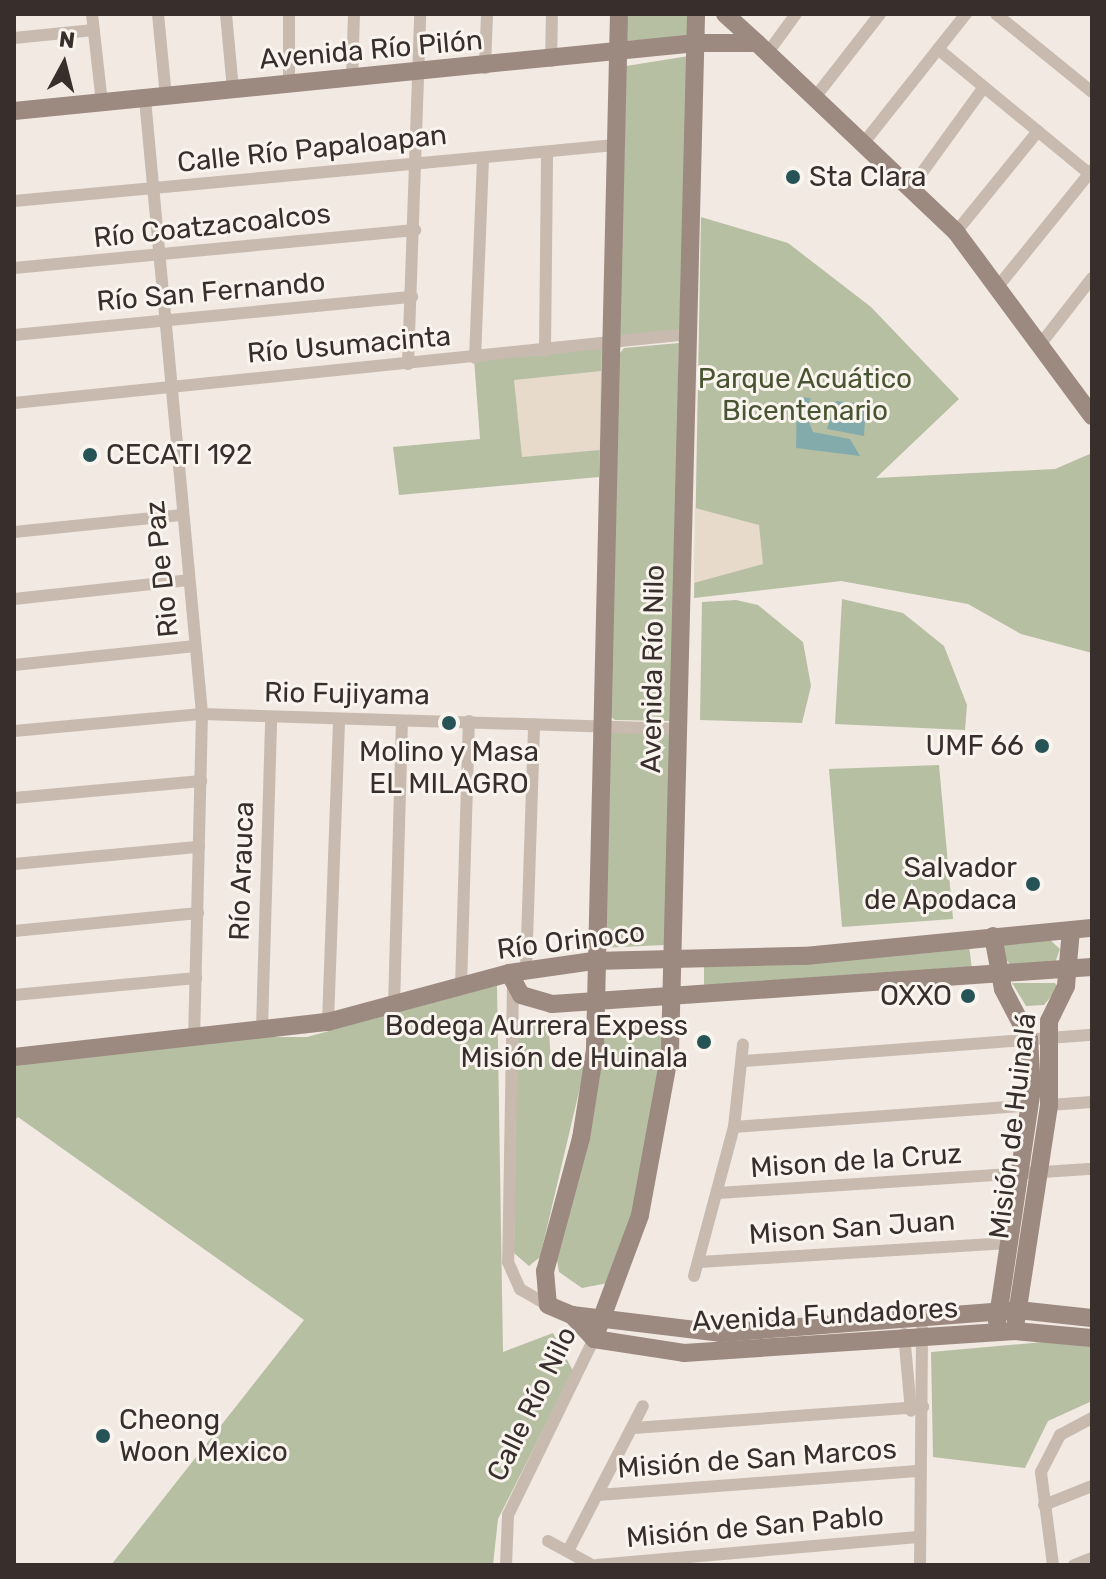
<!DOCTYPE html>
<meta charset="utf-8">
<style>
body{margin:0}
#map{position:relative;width:1106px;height:1579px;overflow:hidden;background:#f1e9e2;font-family:Rubik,sans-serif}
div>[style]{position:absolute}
.green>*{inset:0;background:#b7bfa3}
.plaza>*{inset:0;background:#e7dacb}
.water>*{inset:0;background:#84abab}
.street>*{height:12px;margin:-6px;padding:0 6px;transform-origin:6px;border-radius:6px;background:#c8baaf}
.secondary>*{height:18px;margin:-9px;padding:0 9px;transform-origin:9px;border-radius:9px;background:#9c8980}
.dots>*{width:22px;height:22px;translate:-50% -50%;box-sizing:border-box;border:4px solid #f9f4ee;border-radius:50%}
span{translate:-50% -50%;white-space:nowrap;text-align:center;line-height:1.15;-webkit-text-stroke:6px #f9f4ee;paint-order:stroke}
.street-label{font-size:28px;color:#382f2c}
.poi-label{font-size:28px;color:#382f2c}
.left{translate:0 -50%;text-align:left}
.right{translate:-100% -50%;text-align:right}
.park-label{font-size:28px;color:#495432}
.frame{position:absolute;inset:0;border:16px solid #382f2c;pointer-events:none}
.north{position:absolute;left:24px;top:24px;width:80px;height:80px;-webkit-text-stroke:6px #f9f4ee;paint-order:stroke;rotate:7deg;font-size:22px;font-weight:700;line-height:32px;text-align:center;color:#382f2c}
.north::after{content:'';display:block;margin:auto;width:28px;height:36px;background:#382f2c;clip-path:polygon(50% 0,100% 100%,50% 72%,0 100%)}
</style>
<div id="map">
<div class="green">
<div style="clip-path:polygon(626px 14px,694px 14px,692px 36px,626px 41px)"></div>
<div style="clip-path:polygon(689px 56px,685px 329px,620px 336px,626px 66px)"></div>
<div style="clip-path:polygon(701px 217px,788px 243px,871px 307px,959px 399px,876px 478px,1055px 469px,1092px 453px,1092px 653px,1021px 634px,968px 604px,841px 581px,694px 598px)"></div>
<div style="clip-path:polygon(679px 343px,672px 721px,615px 720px,609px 716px,617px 357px,624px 348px)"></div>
<div style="clip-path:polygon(602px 348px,599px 477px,399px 495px,393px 447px,480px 439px,474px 359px)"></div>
<div style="clip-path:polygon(842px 599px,903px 613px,944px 646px,967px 705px,965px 730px,835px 724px)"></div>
<div style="clip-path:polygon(736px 600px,758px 605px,803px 642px,811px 686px,802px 723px,700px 720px,702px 602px)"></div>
<div style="clip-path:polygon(609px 732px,672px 734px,664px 945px,601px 948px)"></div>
<div style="clip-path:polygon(939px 765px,953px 919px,842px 927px,829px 769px)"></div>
<div style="clip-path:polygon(1048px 938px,1060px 949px,1055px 963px,1010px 964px,1001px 955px,1003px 944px)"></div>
<div style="clip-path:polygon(969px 946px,972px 969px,704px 987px,704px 964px)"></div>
<div style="clip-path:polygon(1012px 983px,1055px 983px,1058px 988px,1044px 1005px,1026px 1006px)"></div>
<div style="clip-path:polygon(497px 985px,503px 1352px,553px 1333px,573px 1371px,498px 1519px,493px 1565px,111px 1565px,304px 1320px,18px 1117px,14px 1121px,14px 1060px,199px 1037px,307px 1037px)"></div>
<div style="clip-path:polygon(548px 1017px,551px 1062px,586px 1062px,540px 1257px,529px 1266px,514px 1253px,516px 1018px)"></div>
<div style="clip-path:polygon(643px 1021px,666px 1041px,645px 1178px,608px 1283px,582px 1288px,559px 1272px,557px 1260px,604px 1039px,618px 1023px)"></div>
<div style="clip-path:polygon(1065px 1340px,1092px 1346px,1092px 1401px,1048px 1421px,1025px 1468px,933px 1457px,931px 1352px)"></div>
</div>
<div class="plaza">
<div style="clip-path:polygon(601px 371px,600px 450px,522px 457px,514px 380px)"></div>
<div style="clip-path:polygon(695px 508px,759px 525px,763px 564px,694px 583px)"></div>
</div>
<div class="water">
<div style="clip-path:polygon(797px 397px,811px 398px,805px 413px,813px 432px,850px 439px,860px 456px,796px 448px)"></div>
<div style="clip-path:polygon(836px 401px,866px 404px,864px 436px,827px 429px)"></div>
</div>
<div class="street">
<div style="left:92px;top:14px;width:90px;rotate:83.6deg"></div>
<div style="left:158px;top:14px;width:83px;rotate:84.5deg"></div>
<div style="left:226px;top:14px;width:76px;rotate:84.7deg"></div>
<div style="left:996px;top:14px;width:124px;rotate:39.1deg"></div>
<div style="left:14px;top:38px;width:80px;rotate:-5.7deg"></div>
<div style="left:938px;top:49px;width:200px;rotate:39.5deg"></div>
<div style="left:769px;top:51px;width:46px;rotate:-53.9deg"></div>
<div style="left:551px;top:61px;width:47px;rotate:-88.8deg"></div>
<div style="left:485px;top:68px;width:54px;rotate:-87.9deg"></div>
<div style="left:352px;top:78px;width:64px;rotate:-88.2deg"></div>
<div style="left:289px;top:84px;width:70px;rotate:-90deg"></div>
<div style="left:816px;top:96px;width:104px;rotate:-52deg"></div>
<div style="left:145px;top:99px;width:618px;rotate:84.7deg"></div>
<div style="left:202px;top:714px;width:321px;rotate:91.4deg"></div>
<div style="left:866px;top:140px;width:161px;rotate:-51.6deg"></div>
<div style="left:913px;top:185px;width:121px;rotate:-54.1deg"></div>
<div style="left:14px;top:201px;width:603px;rotate:-5.33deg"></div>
<div style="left:956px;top:232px;width:130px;rotate:-50.9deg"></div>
<div style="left:14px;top:268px;width:403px;rotate:-5.4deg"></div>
<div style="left:996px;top:289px;width:153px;rotate:-51.1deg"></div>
<div style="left:14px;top:335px;width:400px;rotate:-5.5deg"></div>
<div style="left:1039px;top:346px;width:86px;rotate:-52.1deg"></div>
<div style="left:545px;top:351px;width:199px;rotate:-89.4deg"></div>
<div style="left:475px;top:358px;width:200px;rotate:-87.7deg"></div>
<div style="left:408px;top:364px;width:350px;rotate:-88deg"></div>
<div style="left:14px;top:403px;width:679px;rotate:-5.84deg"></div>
<div style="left:14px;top:532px;width:167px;rotate:-5.8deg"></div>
<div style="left:14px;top:599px;width:175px;rotate:-6.2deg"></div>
<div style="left:14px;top:665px;width:182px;rotate:-6deg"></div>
<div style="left:14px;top:731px;width:189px;rotate:-5.2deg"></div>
<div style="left:202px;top:714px;width:478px;rotate:1.8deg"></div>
<div style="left:14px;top:798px;width:188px;rotate:-5.2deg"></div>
<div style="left:14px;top:864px;width:186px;rotate:-5.3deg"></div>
<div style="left:14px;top:931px;width:185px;rotate:-5.6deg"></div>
<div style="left:526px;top:970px;width:246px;rotate:-88.1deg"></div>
<div style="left:513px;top:985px;width:277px;rotate:91deg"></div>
<div style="left:508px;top:1262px;width:30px;rotate:66deg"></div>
<div style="left:520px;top:1289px;width:32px;rotate:30deg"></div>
<div style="left:461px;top:987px;width:266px;rotate:-88.3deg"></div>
<div style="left:14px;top:995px;width:183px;rotate:-5.3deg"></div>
<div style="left:394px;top:1006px;width:285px;rotate:-88.4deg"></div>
<div style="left:328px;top:1022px;width:302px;rotate:-87.9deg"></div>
<div style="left:262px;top:1028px;width:311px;rotate:-88.3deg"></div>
<div style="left:744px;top:1061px;width:349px;rotate:-4.3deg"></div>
<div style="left:1049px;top:1105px;width:43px;rotate:-4deg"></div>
<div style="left:734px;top:1127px;width:298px;rotate:-4.2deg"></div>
<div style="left:718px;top:1193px;width:375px;rotate:-3.7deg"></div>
<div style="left:699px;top:1262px;width:310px;rotate:-3.5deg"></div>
<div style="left:694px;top:1276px;width:154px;rotate:-75deg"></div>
<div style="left:734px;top:1127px;width:83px;rotate:-83.8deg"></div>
<div style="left:904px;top:1334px;width:77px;rotate:84.8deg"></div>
<div style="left:634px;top:1428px;width:290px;rotate:-4.2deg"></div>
<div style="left:598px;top:1495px;width:323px;rotate:-4.3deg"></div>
<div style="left:1044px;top:1505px;width:52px;rotate:-21.6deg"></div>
<div style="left:548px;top:1541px;width:50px;rotate:28.6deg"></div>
<div style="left:568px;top:1551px;width:163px;rotate:-62.7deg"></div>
<div style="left:506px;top:1565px;width:50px;rotate:-87.7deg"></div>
<div style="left:508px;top:1515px;width:196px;rotate:-64deg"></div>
<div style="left:597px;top:1565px;width:322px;rotate:-5deg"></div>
<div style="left:920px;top:1565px;width:236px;rotate:-89.5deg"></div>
<div style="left:1053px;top:1565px;width:94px;rotate:-97.4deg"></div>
<div style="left:1041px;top:1472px;width:42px;rotate:-62.8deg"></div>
<div style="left:1060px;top:1435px;width:36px;rotate:-28deg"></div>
<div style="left:1074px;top:1565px;width:19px;rotate:-21deg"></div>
</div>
<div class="secondary">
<div style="left:619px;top:14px;width:1036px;rotate:91.33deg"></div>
<div style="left:595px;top:1050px;width:89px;rotate:99deg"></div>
<div style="left:581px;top:1138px;width:138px;rotate:105.1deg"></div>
<div style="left:545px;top:1271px;width:34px;rotate:85deg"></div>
<div style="left:548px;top:1305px;width:26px;rotate:23deg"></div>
<div style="left:572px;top:1315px;width:149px;rotate:6.9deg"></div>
<div style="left:720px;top:1333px;width:299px;rotate:-4.4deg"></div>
<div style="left:1018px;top:1310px;width:74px;rotate:6.2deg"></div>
<div style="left:725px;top:14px;width:43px;rotate:42.2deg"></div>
<div style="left:14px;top:111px;width:686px;rotate:-5.69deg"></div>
<div style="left:697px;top:43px;width:60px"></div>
<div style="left:757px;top:43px;width:274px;rotate:43.5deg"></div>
<div style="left:956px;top:232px;width:229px;rotate:53.5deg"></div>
<div style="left:993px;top:936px;width:54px;rotate:79.3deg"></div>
<div style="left:1003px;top:989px;width:56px;rotate:62.5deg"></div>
<div style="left:1029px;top:1039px;width:50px;rotate:86.6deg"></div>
<div style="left:1032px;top:1089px;width:236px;rotate:98.5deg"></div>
<div style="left:509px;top:973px;width:25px;rotate:61deg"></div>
<div style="left:521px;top:995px;width:32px;rotate:16deg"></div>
<div style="left:552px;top:1004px;width:541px;rotate:-3.92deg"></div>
<div style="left:14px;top:1057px;width:316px;rotate:-6.4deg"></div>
<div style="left:328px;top:1022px;width:188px;rotate:-15.1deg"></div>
<div style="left:509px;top:973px;width:85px;rotate:-8.1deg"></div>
<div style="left:593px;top:961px;width:212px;rotate:-1.4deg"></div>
<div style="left:805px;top:956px;width:288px;rotate:-5.6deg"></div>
<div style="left:572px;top:1315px;width:33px;rotate:47deg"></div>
<div style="left:594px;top:1339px;width:91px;rotate:8.8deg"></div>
<div style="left:684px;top:1353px;width:332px;rotate:-3.8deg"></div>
<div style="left:1015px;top:1331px;width:77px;rotate:5.2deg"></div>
<div style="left:1016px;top:1321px;width:219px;rotate:-81.3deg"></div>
<div style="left:1049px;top:1105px;width:84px;rotate:-90deg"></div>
<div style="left:1049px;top:1021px;width:39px;rotate:-64deg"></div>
<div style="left:1066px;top:986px;width:56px;rotate:-84.9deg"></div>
<div style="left:594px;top:1339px;width:132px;rotate:-69.6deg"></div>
<div style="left:640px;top:1215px;width:167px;rotate:-79.6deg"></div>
<div style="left:670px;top:1051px;width:1037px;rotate:-88.56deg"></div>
</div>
<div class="dots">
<div style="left:793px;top:177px;background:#265456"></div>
<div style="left:90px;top:455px;background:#265456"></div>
<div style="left:449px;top:723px;background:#265456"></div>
<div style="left:1042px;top:746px;background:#265456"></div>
<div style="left:1033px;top:884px;background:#265456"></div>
<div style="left:968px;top:996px;background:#265456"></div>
<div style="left:704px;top:1042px;background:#265456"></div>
<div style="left:103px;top:1436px;background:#265456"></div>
</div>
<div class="street-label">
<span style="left:371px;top:50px;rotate:-5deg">Avenida Río Pilón</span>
<span style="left:312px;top:149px;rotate:-6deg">Calle Río Papaloapan</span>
<span style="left:212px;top:226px;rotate:-6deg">Río Coatzacoalcos</span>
<span style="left:211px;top:292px;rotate:-5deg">Río San Fernando</span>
<span style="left:349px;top:345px;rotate:-5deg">Río Usumacinta</span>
<span style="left:162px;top:569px;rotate:-96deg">Rio De Paz</span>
<span style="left:653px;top:669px;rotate:-89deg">Avenida Río Nilo</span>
<span style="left:347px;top:694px;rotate:1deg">Rio Fujiyama</span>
<span style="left:242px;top:871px;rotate:-88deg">Río Arauca</span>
<span style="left:571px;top:941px;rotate:-7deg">Río Orinoco</span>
<span style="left:1013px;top:1126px;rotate:-83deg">Misión de Huinalá</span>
<span style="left:856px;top:1161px;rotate:-4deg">Mison de la Cruz</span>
<span style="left:852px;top:1228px;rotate:-4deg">Mison San Juan</span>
<span style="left:825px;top:1315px;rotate:-3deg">Avenida Fundadores</span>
<span style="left:532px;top:1404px;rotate:-64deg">Calle Río Nilo</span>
<span style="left:757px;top:1459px;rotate:-4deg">Misión de San Marcos</span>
<span style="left:755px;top:1527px;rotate:-5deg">Misión de San Pablo</span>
</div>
<div class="poi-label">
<span class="left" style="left:809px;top:177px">Sta Clara</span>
<span class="left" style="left:106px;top:455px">CECATI 192</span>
<span class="right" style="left:1024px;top:746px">UMF 66</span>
<span style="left:449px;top:768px">Molino y Masa<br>EL MILAGRO</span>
<span class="right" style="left:1017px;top:884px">Salvador<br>de Apodaca</span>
<span class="right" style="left:952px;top:996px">OXXO</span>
<span class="right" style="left:688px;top:1042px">Bodega Aurrera Expess<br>Misión de Huinala</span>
<span class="left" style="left:119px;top:1436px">Cheong<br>Woon Mexico</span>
</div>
<div class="park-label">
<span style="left:805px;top:395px">Parque Acuático<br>Bicentenario</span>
</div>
<div class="frame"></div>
<div class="north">N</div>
</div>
